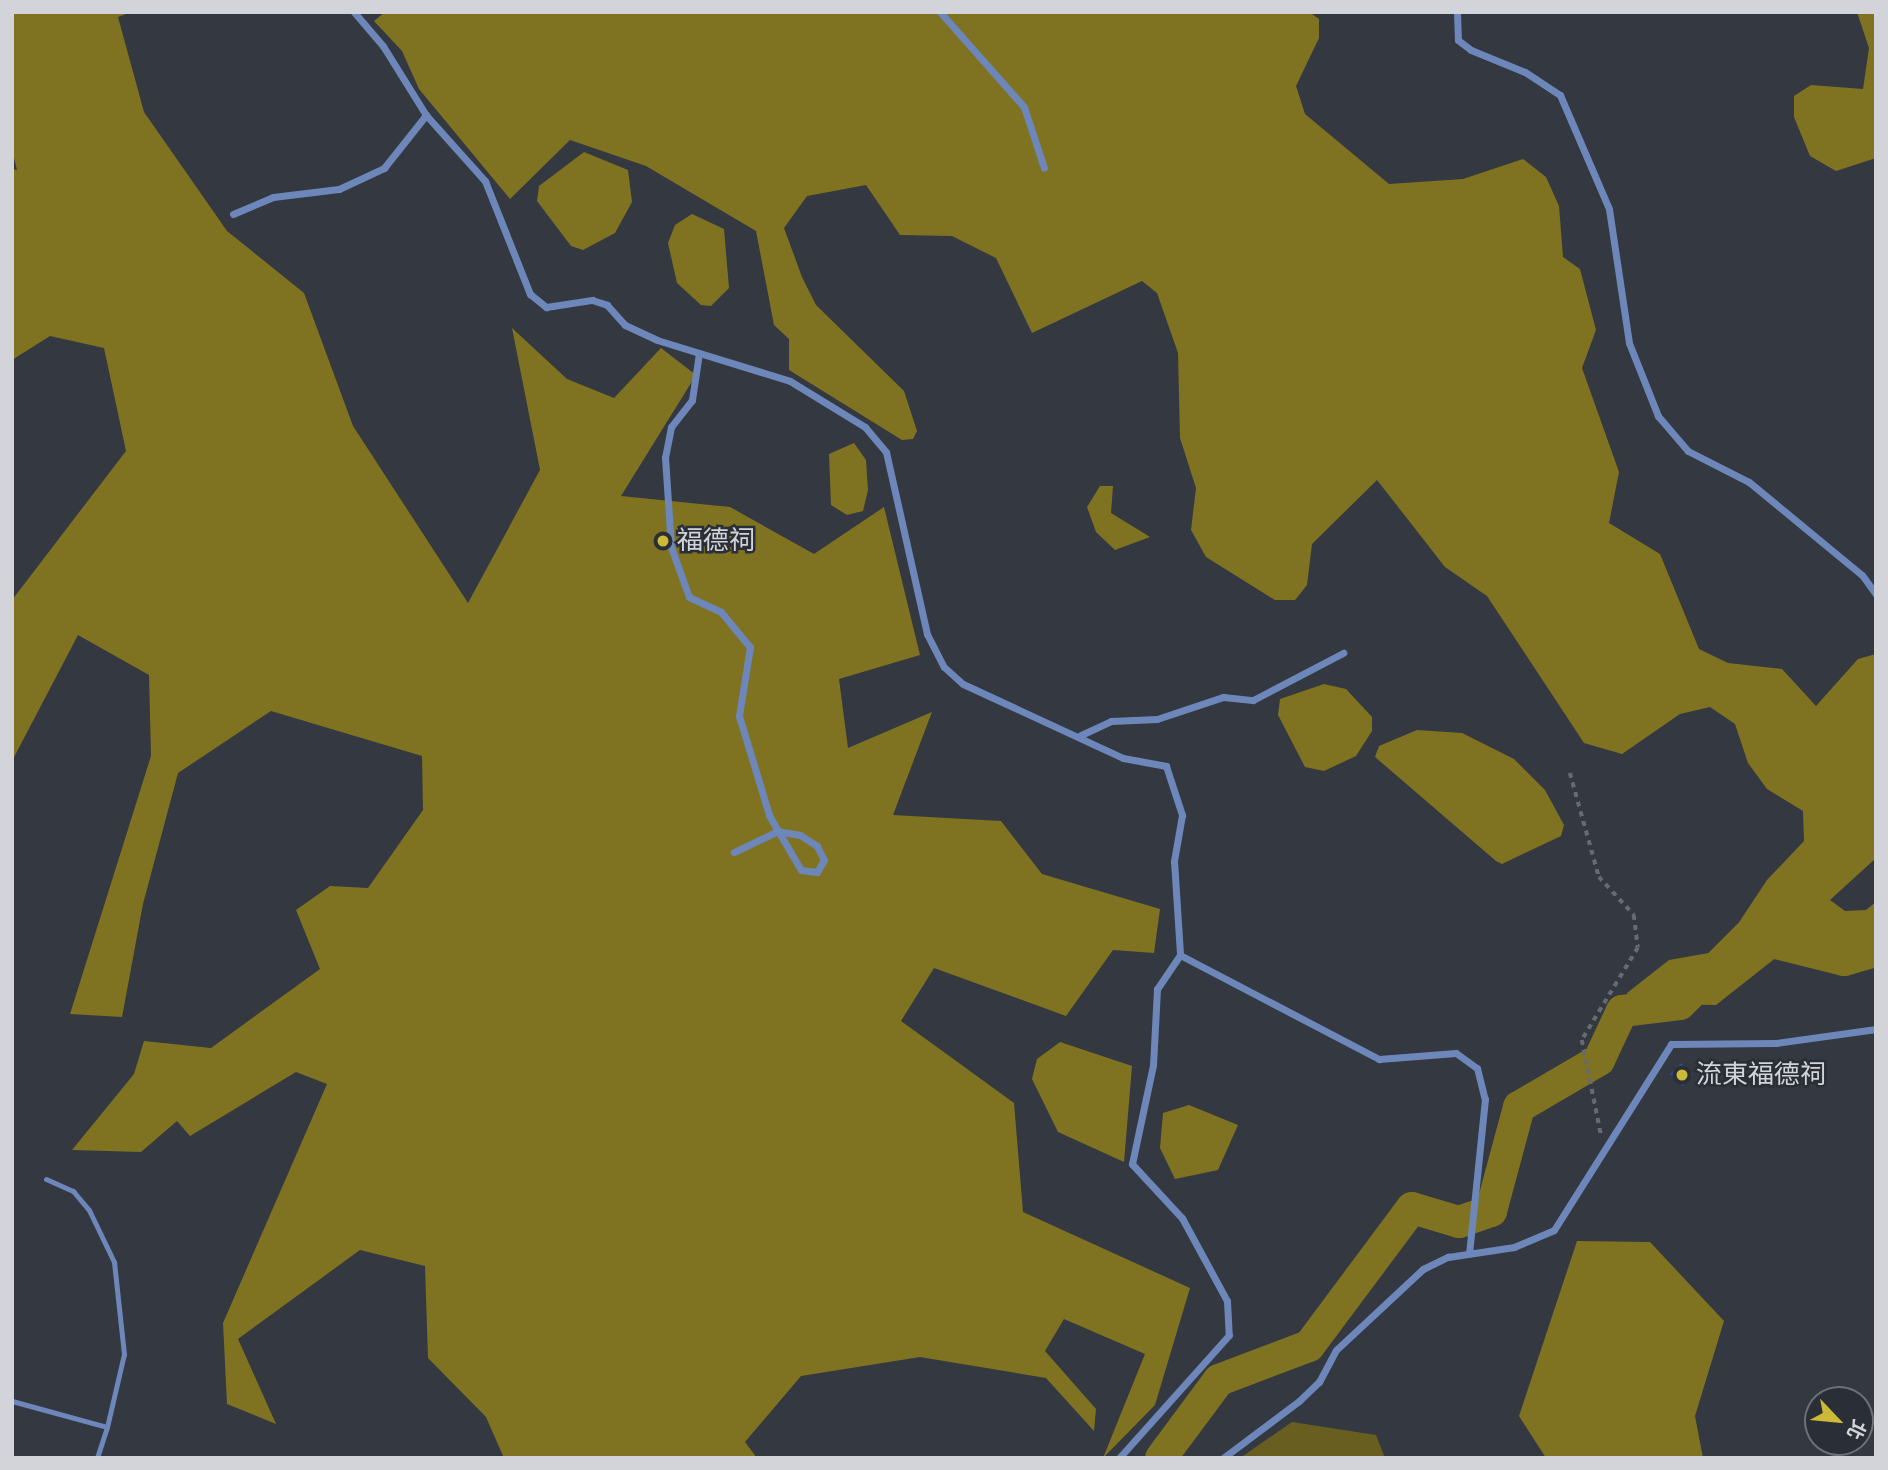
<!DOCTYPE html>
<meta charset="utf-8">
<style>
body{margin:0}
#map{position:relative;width:1888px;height:1470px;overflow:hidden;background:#343840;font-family:Cabin,"Noto Sans TC",sans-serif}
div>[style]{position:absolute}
.green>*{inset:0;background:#685e1f}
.forest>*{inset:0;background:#7f7321}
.river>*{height:32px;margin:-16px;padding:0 16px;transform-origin:16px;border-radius:16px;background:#7f7321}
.building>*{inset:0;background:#2b4b94}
.path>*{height:3.5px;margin-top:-1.75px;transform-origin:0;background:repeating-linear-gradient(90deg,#666a71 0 5px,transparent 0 10px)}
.lane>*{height:5px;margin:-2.5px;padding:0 2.5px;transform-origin:2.5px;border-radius:2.5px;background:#6d87ba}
.street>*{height:7px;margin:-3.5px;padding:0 3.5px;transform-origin:3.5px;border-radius:3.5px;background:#6d87ba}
.dots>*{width:19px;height:19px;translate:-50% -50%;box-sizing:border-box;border:4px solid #2a2e36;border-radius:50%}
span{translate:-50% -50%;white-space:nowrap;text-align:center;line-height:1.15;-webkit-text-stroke:5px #2a2e36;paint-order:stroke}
.poi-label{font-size:26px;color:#d2d4d9}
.left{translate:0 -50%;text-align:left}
.frame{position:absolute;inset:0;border:14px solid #d2d4d9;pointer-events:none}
.north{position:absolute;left:1804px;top:1386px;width:70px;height:70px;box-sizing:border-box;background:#2a2e36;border:2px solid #6d7077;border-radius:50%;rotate:116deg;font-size:19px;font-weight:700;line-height:28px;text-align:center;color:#d2d4d9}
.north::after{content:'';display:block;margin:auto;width:24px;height:32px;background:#ccb938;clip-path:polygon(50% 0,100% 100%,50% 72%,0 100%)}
</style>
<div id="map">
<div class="green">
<div style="clip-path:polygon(1292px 1422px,1376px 1435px,1385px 1458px,1240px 1458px)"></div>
</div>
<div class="forest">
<div style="clip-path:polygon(12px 12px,131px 12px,118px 17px,144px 112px,227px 231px,304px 293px,353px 426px,468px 603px,540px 470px,512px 328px,567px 379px,614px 398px,661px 348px,696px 375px,621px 496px,730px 507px,814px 554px,884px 507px,920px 655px,839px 679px,848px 748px,932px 712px,893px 815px,1001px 821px,1042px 874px,1160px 909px,1154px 953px,1113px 950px,1066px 1016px,934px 968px,901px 1021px,1014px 1103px,1023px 1212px,1190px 1288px,1155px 1405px,1103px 1458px,1145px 1354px,1064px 1319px,1045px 1351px,1096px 1409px,1094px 1431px,1046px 1378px,920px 1357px,801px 1376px,745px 1442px,757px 1458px,504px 1458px,486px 1417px,428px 1358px,425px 1266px,360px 1250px,238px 1339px,276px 1424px,227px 1404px,223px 1323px,327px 1084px,296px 1072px,190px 1136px,177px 1121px,141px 1152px,72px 1150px,134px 1074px,144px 1041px,211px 1048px,320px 969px,296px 910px,330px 886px,368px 888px,423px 810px,422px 756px,271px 711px,178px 773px,143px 904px,122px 1017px,70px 1014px,151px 756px,149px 675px,78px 635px,12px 761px,12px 600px,126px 451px,104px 348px,50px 336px,12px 360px,12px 169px,17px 170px,12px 150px)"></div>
<div style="clip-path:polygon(385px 12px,1309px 12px,1319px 19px,1319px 38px,1296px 86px,1305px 114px,1389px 184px,1463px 179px,1523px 159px,1546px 177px,1559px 206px,1563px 257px,1580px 269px,1596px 330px,1582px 368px,1619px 472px,1609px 523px,1660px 554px,1699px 649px,1728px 663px,1782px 669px,1816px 706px,1858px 659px,1876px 654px,1876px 858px,1830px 900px,1845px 911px,1866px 910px,1876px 902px,1876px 953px,1851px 968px,1796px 942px,1716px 1005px,1630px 1004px,1627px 993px,1669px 960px,1720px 951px,1767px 880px,1804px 841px,1803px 811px,1767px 789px,1748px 763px,1735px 724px,1710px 707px,1680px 714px,1622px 754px,1584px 743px,1487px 596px,1445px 567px,1377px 480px,1312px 544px,1307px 585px,1295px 600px,1275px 600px,1206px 557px,1191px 530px,1196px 488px,1180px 438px,1178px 353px,1157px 293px,1142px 281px,1032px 333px,996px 258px,952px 236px,900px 235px,866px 185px,807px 196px,784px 228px,802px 277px,816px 305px,904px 391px,917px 431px,913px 439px,902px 440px,789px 370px,789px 339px,774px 325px,756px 231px,646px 166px,570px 140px,510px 199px,419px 89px,402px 51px,374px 21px)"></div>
<div style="clip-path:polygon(1857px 12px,1876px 12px,1876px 158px,1836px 171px,1810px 156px,1794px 117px,1794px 96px,1811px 85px,1863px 89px,1869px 48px)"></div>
<div style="clip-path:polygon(584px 152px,628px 170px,632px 202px,615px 233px,583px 250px,571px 246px,537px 201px,539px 186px)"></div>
<div style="clip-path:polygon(692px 214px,724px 229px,729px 288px,711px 306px,701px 305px,677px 283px,668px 243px,675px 225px)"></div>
<div style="clip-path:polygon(854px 443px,866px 460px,868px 490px,863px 511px,847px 515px,831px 505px,829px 454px)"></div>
<div style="clip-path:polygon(1100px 486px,1113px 486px,1111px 513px,1150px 537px,1115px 550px,1096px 532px,1087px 507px)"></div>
<div style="clip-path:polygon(1324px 684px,1346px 689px,1372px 717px,1372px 731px,1356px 756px,1324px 771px,1305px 767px,1278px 715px,1280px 699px)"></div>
<div style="clip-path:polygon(1417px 730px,1462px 733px,1514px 759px,1545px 790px,1564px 825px,1561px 836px,1502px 864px,1496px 861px,1375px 757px,1379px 746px)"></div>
<div style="clip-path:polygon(1060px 1042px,1132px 1066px,1124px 1162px,1058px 1132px,1032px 1079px,1037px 1059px)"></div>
<div style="clip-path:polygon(1189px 1105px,1238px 1125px,1218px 1170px,1175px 1179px,1160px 1148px,1163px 1113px)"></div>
<div style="clip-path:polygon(1577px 1241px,1650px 1242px,1724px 1321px,1695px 1416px,1703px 1458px,1546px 1458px,1519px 1416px)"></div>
</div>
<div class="river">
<div style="left:1161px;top:1458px;width:97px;rotate:-53.4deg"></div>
<div style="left:1219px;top:1380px;width:96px;rotate:-20.7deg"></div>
<div style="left:1309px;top:1346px;width:172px;rotate:-53.3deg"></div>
<div style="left:1412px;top:1208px;width:49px;rotate:16.6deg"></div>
<div style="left:1459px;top:1222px;width:34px;rotate:-19deg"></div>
<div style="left:1491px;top:1211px;width:108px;rotate:-74.9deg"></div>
<div style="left:1519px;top:1107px;width:93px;rotate:-30.4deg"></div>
<div style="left:1599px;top:1060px;width:54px;rotate:-64.9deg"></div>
<div style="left:1622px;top:1011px;width:58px;rotate:-6.9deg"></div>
<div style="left:1680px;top:1004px;width:96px;rotate:-45deg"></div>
<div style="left:1748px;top:936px;width:99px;rotate:14deg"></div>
<div style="left:1844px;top:960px;width:33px;rotate:-16deg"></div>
</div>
<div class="building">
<div style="clip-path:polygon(1681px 1063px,1693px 1075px,1683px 1086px,1670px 1074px)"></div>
</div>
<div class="path">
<div style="left:1570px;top:773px;width:108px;rotate:74.4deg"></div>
<div style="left:1599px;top:877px;width:52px;rotate:47.4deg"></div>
<div style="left:1634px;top:915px;width:33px;rotate:83deg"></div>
<div style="left:1638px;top:948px;width:108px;rotate:121.3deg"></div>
<div style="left:1582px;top:1040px;width:96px;rotate:78.6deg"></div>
</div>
<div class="lane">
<div style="left:46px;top:1179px;width:30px;rotate:24deg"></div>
<div style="left:73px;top:1191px;width:25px;rotate:50deg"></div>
<div style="left:89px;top:1210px;width:58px;rotate:64.3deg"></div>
<div style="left:114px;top:1262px;width:93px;rotate:83.8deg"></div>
<div style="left:124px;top:1354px;width:75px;rotate:103.1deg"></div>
<div style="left:12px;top:1401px;width:98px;rotate:15.3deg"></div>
<div style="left:107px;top:1427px;width:33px;rotate:108deg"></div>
</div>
<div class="street">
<div style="left:354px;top:12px;width:45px;rotate:49.5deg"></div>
<div style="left:383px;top:46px;width:81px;rotate:58.1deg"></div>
<div style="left:426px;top:115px;width:89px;rotate:48.2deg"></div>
<div style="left:485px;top:181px;width:122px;rotate:68.3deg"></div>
<div style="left:530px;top:294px;width:21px;rotate:39deg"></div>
<div style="left:546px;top:307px;width:47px;rotate:-8.7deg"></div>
<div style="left:592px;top:300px;width:16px;rotate:18deg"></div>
<div style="left:607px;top:305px;width:27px;rotate:48deg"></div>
<div style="left:625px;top:325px;width:35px;rotate:25deg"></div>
<div style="left:657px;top:340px;width:139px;rotate:17.1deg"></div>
<div style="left:790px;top:381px;width:88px;rotate:31.5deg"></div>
<div style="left:865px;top:427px;width:33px;rotate:50deg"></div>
<div style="left:886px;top:452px;width:187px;rotate:77.3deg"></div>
<div style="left:927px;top:634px;width:37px;rotate:63deg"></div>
<div style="left:944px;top:667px;width:25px;rotate:42deg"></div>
<div style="left:963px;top:684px;width:176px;rotate:24.8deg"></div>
<div style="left:1123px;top:758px;width:44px;rotate:10.5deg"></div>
<div style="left:1166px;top:766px;width:52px;rotate:71.9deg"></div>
<div style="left:1182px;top:815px;width:47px;rotate:99.9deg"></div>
<div style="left:1174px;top:861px;width:94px;rotate:86.3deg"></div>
<div style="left:1180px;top:955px;width:41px;rotate:124.1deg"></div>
<div style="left:1157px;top:989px;width:76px;rotate:93deg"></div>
<div style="left:1153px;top:1065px;width:101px;rotate:102deg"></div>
<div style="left:1132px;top:1164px;width:74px;rotate:47.2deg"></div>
<div style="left:1182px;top:1218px;width:94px;rotate:61.5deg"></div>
<div style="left:1227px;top:1301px;width:34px;rotate:87deg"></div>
<div style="left:1229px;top:1335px;width:165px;rotate:131.8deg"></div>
<div style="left:940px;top:12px;width:127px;rotate:48.5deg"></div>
<div style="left:1024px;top:107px;width:64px;rotate:71.8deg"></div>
<div style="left:1457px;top:12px;width:28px;rotate:88deg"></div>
<div style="left:1458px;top:40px;width:16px;rotate:38deg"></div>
<div style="left:1471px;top:50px;width:58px;rotate:22.2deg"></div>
<div style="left:1525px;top:72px;width:42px;rotate:33.3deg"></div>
<div style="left:1560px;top:95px;width:124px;rotate:66.7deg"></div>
<div style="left:1609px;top:209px;width:135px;rotate:81.5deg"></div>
<div style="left:1629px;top:343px;width:79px;rotate:68.3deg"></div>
<div style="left:1658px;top:416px;width:46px;rotate:49.4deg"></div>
<div style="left:1688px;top:451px;width:68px;rotate:26.9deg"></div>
<div style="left:1749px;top:482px;width:146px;rotate:39.5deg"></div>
<div style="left:1862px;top:575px;width:24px;rotate:54deg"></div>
<div style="left:233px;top:214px;width:43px;rotate:-23deg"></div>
<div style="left:273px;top:197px;width:66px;rotate:-6.9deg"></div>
<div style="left:339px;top:189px;width:50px;rotate:-25deg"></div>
<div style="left:384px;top:168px;width:68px;rotate:-51.6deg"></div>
<div style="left:699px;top:353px;width:48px;rotate:98.5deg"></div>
<div style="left:692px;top:400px;width:34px;rotate:128deg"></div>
<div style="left:671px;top:427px;width:31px;rotate:101deg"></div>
<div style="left:665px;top:457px;width:90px;rotate:86.2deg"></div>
<div style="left:671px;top:547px;width:53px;rotate:70.2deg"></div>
<div style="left:689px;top:597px;width:35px;rotate:25deg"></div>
<div style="left:721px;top:612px;width:45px;rotate:50.4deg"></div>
<div style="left:750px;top:647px;width:70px;rotate:99.1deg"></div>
<div style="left:739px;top:716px;width:103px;rotate:73.1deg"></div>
<div style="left:769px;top:815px;width:18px;rotate:61deg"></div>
<div style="left:778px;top:831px;width:45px;rotate:59.5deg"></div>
<div style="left:801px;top:870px;width:16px;rotate:7deg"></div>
<div style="left:817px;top:872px;width:14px;rotate:-60deg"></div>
<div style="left:824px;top:860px;width:16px;rotate:-117deg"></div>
<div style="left:817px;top:846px;width:20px;rotate:-147deg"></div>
<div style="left:800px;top:835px;width:22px;rotate:-170deg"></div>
<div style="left:778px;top:831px;width:49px;rotate:154.5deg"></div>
<div style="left:1081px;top:735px;width:33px;rotate:-25deg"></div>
<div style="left:1111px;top:721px;width:46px;rotate:-2.5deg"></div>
<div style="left:1157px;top:719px;width:70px;rotate:-18.4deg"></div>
<div style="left:1223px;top:697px;width:30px;rotate:6deg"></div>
<div style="left:1253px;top:700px;width:102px;rotate:-27.6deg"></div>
<div style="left:1180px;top:955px;width:225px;rotate:27.6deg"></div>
<div style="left:1379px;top:1059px;width:77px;rotate:-4.5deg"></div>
<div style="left:1456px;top:1053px;width:26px;rotate:36deg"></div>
<div style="left:1477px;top:1068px;width:32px;rotate:76deg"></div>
<div style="left:1485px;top:1099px;width:155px;rotate:95.9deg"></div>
<div style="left:1223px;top:1458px;width:95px;rotate:-36.9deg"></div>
<div style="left:1299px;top:1401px;width:28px;rotate:-44deg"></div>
<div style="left:1319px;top:1382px;width:36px;rotate:-62deg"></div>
<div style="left:1336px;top:1350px;width:119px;rotate:-43deg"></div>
<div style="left:1423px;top:1269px;width:28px;rotate:-26deg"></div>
<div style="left:1448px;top:1257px;width:67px;rotate:-8.6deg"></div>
<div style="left:1514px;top:1247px;width:43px;rotate:-23deg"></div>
<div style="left:1554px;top:1230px;width:220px;rotate:-57.8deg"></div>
<div style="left:1671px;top:1044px;width:105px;rotate:-0.5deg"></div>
<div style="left:1776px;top:1043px;width:101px;rotate:-8deg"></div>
</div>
<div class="dots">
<div style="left:663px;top:541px;background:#ccb938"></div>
<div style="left:1682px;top:1075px;background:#ccb938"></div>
</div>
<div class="poi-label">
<span class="left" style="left:677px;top:541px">福德祠</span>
<span class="left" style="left:1696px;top:1075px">流東福德祠</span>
</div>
<div class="frame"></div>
<div class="north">北</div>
</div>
